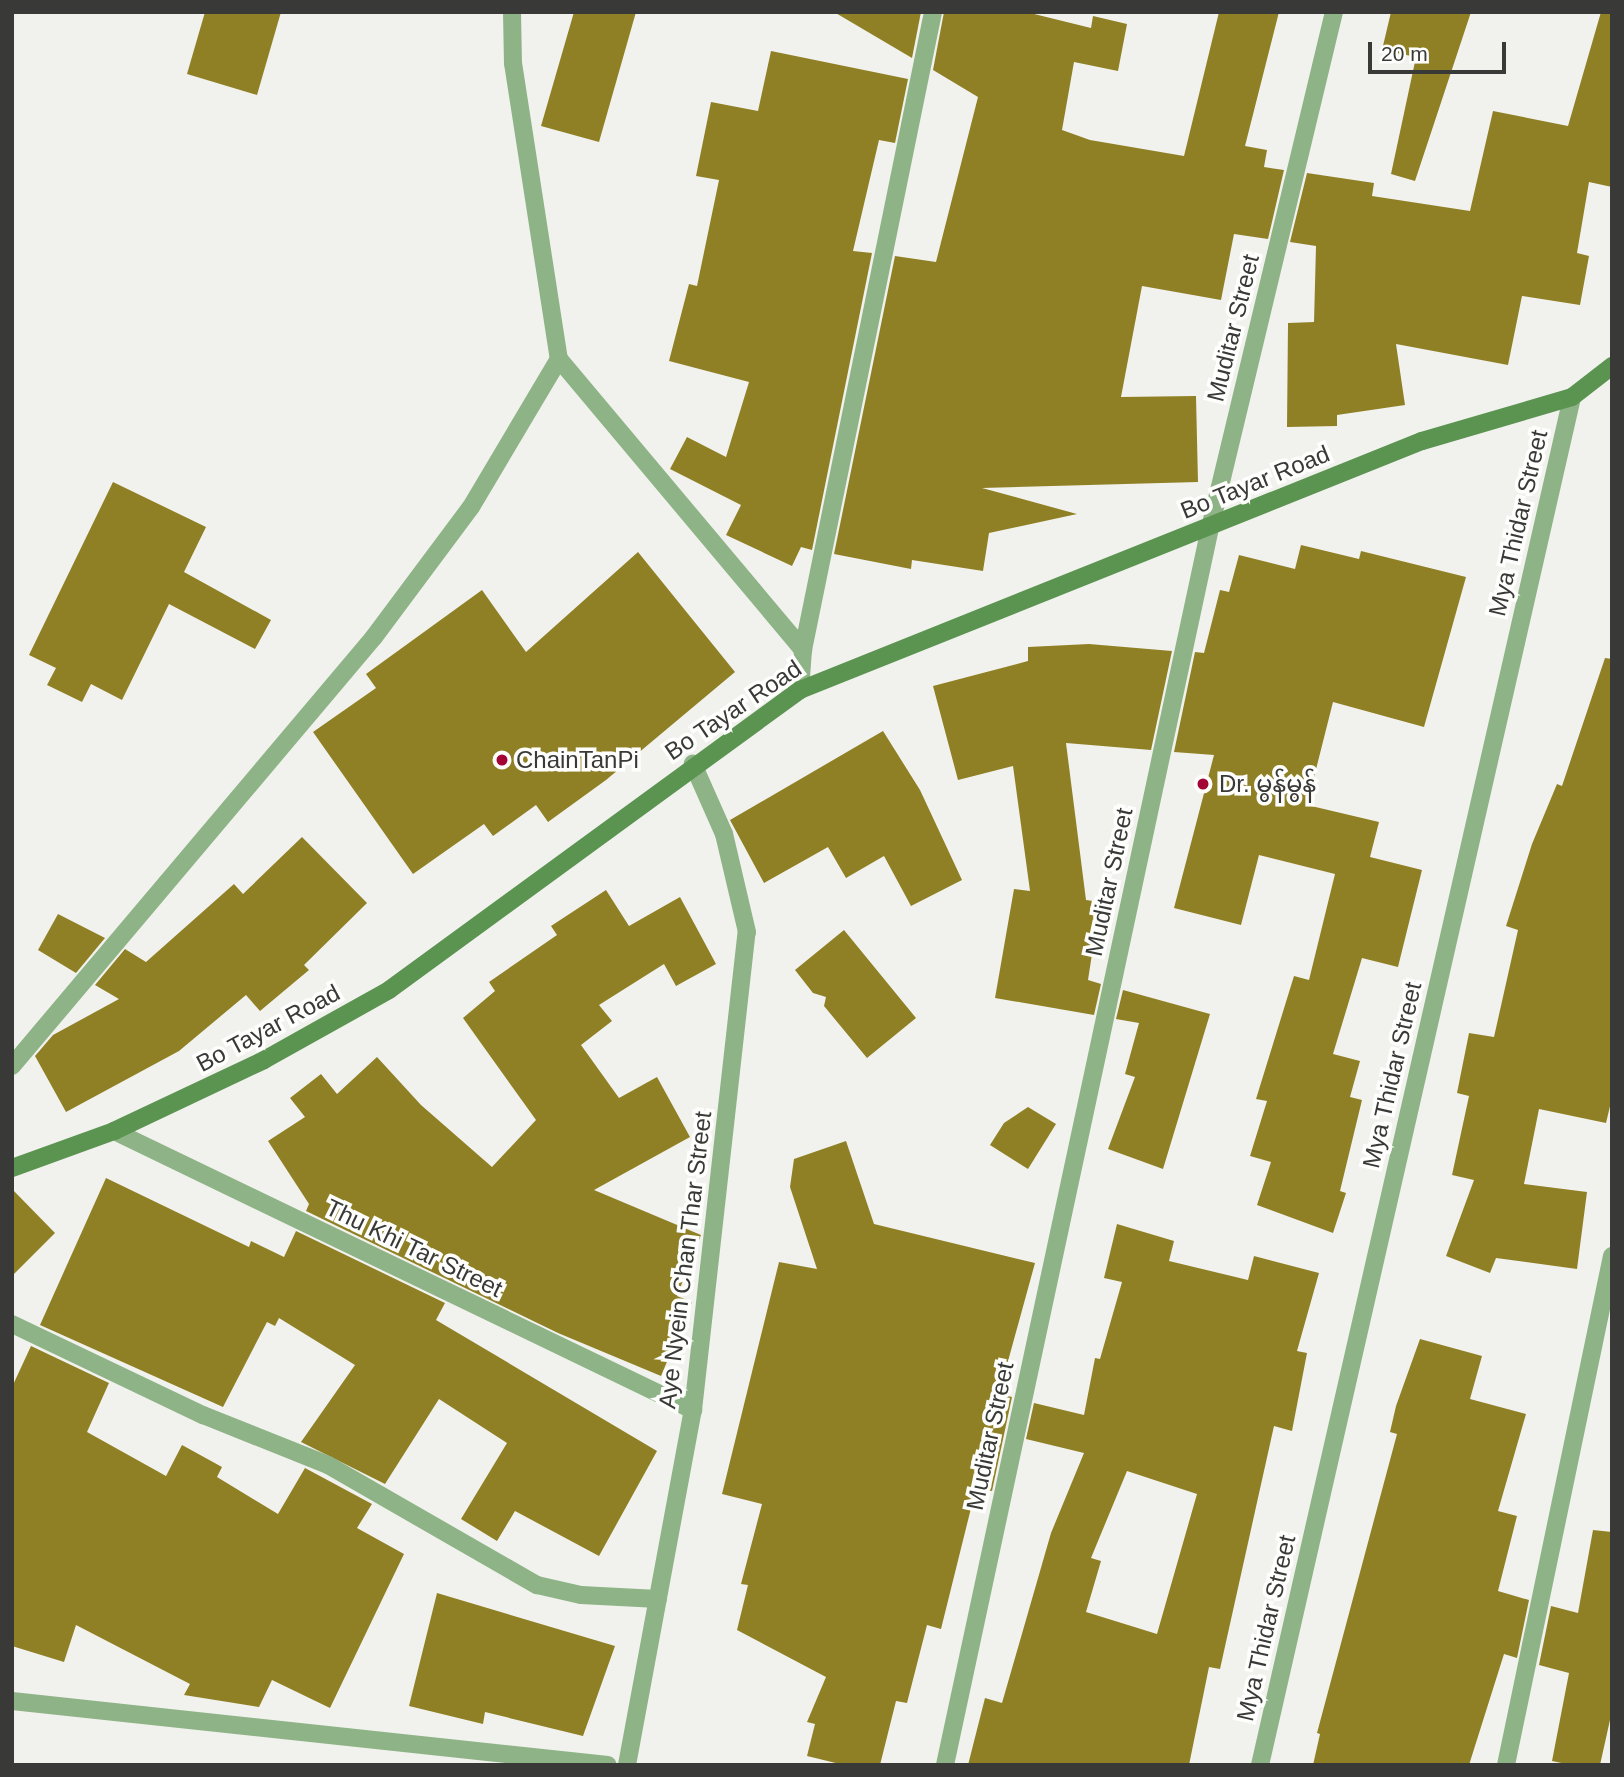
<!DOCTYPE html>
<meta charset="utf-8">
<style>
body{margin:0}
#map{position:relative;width:1624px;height:1777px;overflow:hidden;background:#f1f2ed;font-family:Helvetica,"Noto Sans Myanmar",sans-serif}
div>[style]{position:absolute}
.building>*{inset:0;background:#908025}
.street>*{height:18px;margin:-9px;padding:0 9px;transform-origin:9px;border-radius:9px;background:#8eb386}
.secondary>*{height:18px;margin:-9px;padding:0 9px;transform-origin:9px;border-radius:9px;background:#5b9350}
.dots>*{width:19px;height:19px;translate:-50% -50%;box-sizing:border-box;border:4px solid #fefffd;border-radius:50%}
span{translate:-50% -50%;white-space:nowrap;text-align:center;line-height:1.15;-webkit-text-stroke:7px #fefffd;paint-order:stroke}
.street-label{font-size:24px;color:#393a37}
.poi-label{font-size:24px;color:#393a37}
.left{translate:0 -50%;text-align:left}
.frame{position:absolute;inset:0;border:14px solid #393a37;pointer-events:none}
.scale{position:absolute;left:1368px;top:42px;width:138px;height:32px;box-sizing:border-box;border:4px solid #393a37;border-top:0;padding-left:9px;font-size:21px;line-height:24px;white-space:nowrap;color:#393a37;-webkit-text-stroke:5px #fefffd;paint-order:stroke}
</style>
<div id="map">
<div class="building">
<div style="clip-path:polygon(205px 12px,281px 12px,257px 95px,187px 74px)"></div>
<div style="clip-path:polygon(574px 12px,636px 12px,599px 142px,541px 126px)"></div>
<div style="clip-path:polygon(834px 12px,921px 12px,912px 58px)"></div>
<div style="clip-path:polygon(944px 12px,1026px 12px,1091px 28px,1093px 16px,1127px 24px,1118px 71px,1074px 62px,1062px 130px,1090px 140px,1184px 156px,1219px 12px,1279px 12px,1245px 146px,1267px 150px,1264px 167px,1284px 170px,1268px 239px,1234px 234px,1221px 300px,1142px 286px,1121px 397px,1196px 396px,1198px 482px,982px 488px,1077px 514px,989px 533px,983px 571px,912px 560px,911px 569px,834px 554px,895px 256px,936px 262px,978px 97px,933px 70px)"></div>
<div style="clip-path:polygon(1391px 12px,1471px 12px,1415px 181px,1391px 174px,1416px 57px,1382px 50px)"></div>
<div style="clip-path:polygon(1601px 12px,1612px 12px,1612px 187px,1589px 182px,1577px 253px,1589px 256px,1580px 305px,1522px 296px,1508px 365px,1396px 344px,1405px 405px,1337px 415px,1337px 426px,1287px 427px,1288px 323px,1314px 322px,1316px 246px,1290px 242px,1307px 173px,1374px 183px,1372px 196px,1470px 211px,1493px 111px,1568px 126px)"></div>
<div style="clip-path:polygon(771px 51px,908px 79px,895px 143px,879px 140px,853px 251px,872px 253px,812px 550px,801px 547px,792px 566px,726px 535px,741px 505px,670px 469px,687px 437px,726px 457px,749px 382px,669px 361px,689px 284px,697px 286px,719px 180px,696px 176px,711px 102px,758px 111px)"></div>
<div style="clip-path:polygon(113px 482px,206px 527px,184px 572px,271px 620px,255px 649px,169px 604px,122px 700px,91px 684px,82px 702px,47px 685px,56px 668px,29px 655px)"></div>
<div style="clip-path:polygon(1301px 545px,1359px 559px,1361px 551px,1466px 577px,1424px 727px,1333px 702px,1307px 805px,1379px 822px,1370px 857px,1422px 870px,1398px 967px,1362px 958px,1333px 1054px,1360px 1061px,1350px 1097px,1362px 1100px,1340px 1191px,1346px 1193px,1333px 1233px,1257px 1205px,1271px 1162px,1250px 1156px,1267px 1101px,1256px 1099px,1294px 976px,1309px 980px,1335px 874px,1259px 855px,1241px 925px,1174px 908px,1214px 755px,1174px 752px,1195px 652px,1204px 653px,1220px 590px,1229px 592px,1239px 555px,1295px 569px)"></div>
<div style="clip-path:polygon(638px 552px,735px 672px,606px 780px,548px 822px,536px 805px,493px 836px,484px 824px,413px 874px,313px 732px,376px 688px,366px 674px,482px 590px,526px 652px)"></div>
<div style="clip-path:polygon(1089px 644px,1172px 651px,1151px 750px,1066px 743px,1086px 900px,1100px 902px,1088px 980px,1101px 984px,1094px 1015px,995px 998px,1014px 889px,1030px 891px,1013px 766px,958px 780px,933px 686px,1028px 661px,1028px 647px)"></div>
<div style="clip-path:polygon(1605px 658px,1612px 659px,1612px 1098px,1606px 1123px,1539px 1109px,1524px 1184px,1587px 1192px,1577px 1269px,1496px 1258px,1490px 1273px,1446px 1256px,1474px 1180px,1452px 1175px,1469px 1096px,1457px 1093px,1469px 1033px,1494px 1037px,1518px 930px,1506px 926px,1532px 844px,1557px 784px,1562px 786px)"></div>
<div style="clip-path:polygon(883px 731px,920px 790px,962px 880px,911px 906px,884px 856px,846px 878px,828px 847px,764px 883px,730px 820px)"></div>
<div style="clip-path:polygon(302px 837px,367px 903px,304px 965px,309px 970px,260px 1011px,246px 995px,179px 1051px,66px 1112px,35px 1056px,53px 1035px,119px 999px,95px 985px,125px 949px,146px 962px,234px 884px,243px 894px)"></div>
<div style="clip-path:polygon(606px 890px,629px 926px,680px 897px,716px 964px,676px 986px,664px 964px,599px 1005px,612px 1021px,581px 1045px,619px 1098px,657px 1077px,690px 1137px,594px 1190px,701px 1235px,677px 1296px,692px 1302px,661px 1376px,558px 1333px,306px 1211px,309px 1204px,268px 1141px,305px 1117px,290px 1098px,321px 1074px,337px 1094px,377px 1057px,421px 1105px,492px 1167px,536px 1120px,463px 1018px,495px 991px,489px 982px,557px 935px,551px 926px)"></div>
<div style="clip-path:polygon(58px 914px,105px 938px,76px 973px,38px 950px)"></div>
<div style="clip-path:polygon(844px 930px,916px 1018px,867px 1058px,824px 1006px,826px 997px,813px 993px,795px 970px)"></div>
<div style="clip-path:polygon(1123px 990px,1210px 1014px,1163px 1169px,1108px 1149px,1135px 1077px,1125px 1074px,1139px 1023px,1116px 1019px)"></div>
<div style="clip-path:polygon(1028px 1107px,1056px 1124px,1028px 1169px,990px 1145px,1004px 1123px)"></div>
<div style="clip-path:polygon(846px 1141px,874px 1224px,1035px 1263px,999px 1394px,1012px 1397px,992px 1491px,976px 1488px,941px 1629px,927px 1625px,907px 1703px,896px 1701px,880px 1765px,844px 1765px,807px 1756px,815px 1724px,807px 1722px,826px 1677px,737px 1630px,748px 1585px,741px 1584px,762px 1504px,722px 1494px,779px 1262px,817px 1269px,790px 1187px,794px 1159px)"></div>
<div style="clip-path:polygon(106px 1178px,249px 1247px,251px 1241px,284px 1257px,296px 1231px,445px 1303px,436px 1320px,657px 1451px,599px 1556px,515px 1511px,497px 1541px,461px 1519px,507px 1443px,439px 1399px,385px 1484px,301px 1442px,355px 1365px,279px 1318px,275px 1326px,267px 1322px,223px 1407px,40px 1325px)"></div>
<div style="clip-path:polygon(12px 1189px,55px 1233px,12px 1276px)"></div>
<div style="clip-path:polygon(evenodd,1117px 1224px,1174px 1241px,1169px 1261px,1248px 1280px,1254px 1256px,1319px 1273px,1297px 1351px,1307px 1353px,1292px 1431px,1274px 1426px,1220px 1669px,1209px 1667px,1189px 1765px,968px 1765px,985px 1698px,1002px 1703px,1051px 1533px,1084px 1453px,1026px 1439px,1034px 1403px,1084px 1415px,1095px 1358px,1100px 1359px,1122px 1282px,1104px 1278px,1117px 1224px,1127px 1471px,1197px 1494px,1157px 1634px,1086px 1612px,1101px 1561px,1091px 1558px,1127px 1471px)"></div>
<div style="clip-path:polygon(1420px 1339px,1482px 1356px,1470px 1399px,1526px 1414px,1498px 1511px,1517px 1516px,1498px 1591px,1529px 1600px,1517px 1658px,1504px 1654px,1469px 1765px,1313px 1765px,1320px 1734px,1317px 1733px,1397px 1434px,1390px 1432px,1396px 1406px)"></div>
<div style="clip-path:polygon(31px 1346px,109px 1383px,87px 1432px,166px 1476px,182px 1445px,222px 1467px,217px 1477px,278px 1514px,305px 1468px,372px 1504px,357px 1528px,404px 1554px,330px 1708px,272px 1680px,259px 1707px,184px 1695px,190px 1684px,76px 1625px,64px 1662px,12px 1646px,12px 1387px)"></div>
<div style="clip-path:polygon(1593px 1530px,1612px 1532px,1612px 1711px,1600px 1765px,1571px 1765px,1552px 1761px,1569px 1673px,1539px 1665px,1551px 1606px,1578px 1613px)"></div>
<div style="clip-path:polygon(437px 1593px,615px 1646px,583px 1736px,485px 1712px,483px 1724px,409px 1706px)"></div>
</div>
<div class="street">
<div style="left:512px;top:12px;width:51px;rotate:88.9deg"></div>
<div style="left:513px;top:63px;width:300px;rotate:81.2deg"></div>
<div style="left:559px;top:359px;width:380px;rotate:50deg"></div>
<div style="left:800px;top:690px;width:40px;rotate:-85.7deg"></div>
<div style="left:803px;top:650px;width:651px;rotate:-78.48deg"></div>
<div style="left:12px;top:1066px;width:561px;rotate:-49.84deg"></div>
<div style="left:374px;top:637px;width:162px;rotate:-53.3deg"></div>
<div style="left:471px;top:507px;width:172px;rotate:-59.3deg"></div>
<div style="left:114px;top:1131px;width:643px;rotate:25.73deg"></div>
<div style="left:12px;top:1324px;width:212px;rotate:25.5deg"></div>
<div style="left:203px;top:1415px;width:135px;rotate:21.8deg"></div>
<div style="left:328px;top:1465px;width:241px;rotate:29.9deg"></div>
<div style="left:537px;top:1585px;width:45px;rotate:12.8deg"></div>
<div style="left:581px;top:1595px;width:77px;rotate:3deg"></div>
<div style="left:12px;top:1701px;width:599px;rotate:6.13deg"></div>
<div style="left:627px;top:1765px;width:361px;rotate:-79.5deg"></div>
<div style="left:693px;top:1410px;width:481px;rotate:-83.6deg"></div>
<div style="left:747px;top:932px;width:101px;rotate:-103.2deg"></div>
<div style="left:724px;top:834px;width:77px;rotate:-113.9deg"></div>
<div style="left:945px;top:1765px;width:1265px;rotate:-77.91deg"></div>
<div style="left:1210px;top:528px;width:531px;rotate:-76.49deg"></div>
<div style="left:1260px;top:1765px;width:1403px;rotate:-77.15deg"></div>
<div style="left:1506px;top:1765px;width:520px;rotate:-78.24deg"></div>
</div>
<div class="secondary">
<div style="left:12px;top:1168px;width:109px;rotate:-19.9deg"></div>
<div style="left:114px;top:1131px;width:166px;rotate:-25.3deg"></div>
<div style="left:264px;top:1060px;width:143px;rotate:-29.2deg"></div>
<div style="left:389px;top:990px;width:509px;rotate:-36.13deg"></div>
<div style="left:800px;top:690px;width:670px;rotate:-21.82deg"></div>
<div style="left:1422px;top:441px;width:156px;rotate:-16.3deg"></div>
<div style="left:1572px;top:397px;width:51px;rotate:-37.8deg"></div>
</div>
<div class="dots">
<div style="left:502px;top:760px;background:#a30436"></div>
<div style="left:1203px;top:784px;background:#a30436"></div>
</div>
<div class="street-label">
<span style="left:1233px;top:328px;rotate:-76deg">Muditar Street</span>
<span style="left:1255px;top:482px;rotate:-22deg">Bo Tayar Road</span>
<span style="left:1518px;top:523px;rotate:-77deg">Mya Thidar Street</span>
<span style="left:733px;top:710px;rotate:-34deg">Bo Tayar Road</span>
<span style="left:1109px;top:882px;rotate:-78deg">Muditar Street</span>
<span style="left:268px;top:1028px;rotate:-28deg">Bo Tayar Road</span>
<span style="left:1392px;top:1075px;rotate:-77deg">Mya Thidar Street</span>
<span style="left:414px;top:1248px;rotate:26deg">Thu Khi Tar Street</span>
<span style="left:685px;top:1260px;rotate:-83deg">Aye Nyein Chan Thar Street</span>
<span style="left:990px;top:1436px;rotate:-78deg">Muditar Street</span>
<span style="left:1266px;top:1628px;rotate:-77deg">Mya Thidar Street</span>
</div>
<div class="poi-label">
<span class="left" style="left:516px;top:760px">ChainTanPi</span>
<span class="left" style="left:1219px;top:784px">Dr. မွန်မွန်</span>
</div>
<div class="frame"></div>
<div class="scale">20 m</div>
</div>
